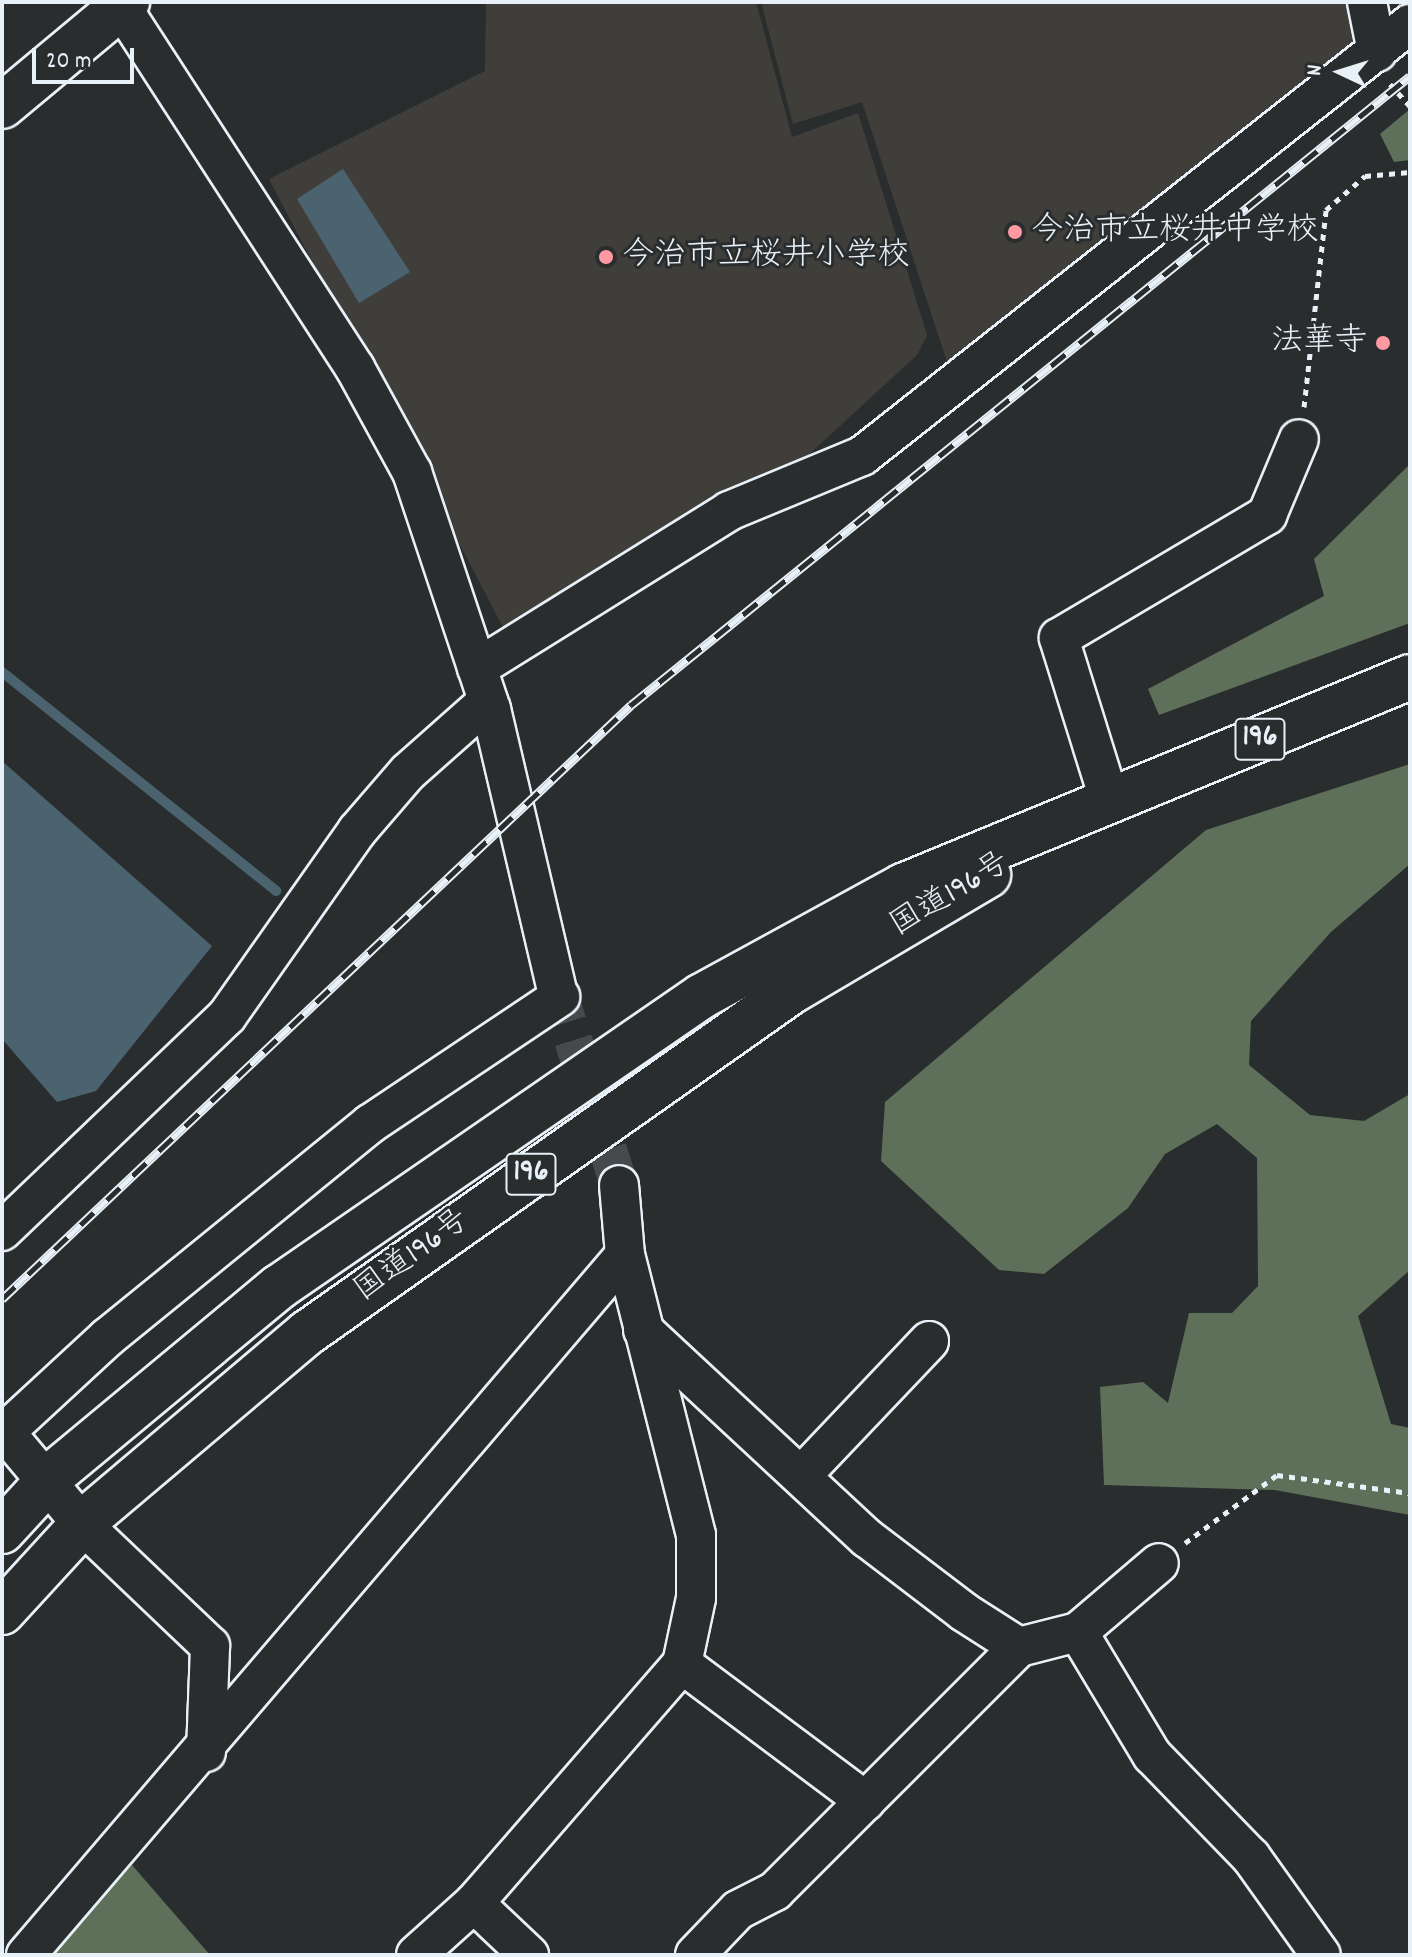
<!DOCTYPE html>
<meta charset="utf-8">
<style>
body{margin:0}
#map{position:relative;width:1412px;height:1957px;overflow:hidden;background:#2a2d2e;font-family:Dekko,"Klee One",sans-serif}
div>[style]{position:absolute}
.built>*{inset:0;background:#403e3b}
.green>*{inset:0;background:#5e7059}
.water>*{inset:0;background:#4a636e}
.stream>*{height:10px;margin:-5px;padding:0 5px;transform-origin:5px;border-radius:5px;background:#4a636e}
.minor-tunnel>*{height:38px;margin-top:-19px;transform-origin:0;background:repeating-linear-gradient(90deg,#464a4c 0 38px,transparent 0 57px)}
.path>*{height:5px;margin-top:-2.5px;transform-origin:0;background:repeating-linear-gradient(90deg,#e8f1f8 0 6px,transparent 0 12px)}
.roads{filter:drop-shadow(2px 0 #e8f1f8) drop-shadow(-2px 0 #e8f1f8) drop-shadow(0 2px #e8f1f8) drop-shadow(0 -2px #e8f1f8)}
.minor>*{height:38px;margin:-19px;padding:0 19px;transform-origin:19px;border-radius:19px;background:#2a2d2e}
.major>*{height:44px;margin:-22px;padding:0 22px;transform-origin:22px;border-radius:22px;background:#2a2d2e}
.highway>*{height:44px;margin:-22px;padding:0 22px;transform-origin:22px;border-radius:22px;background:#2a2d2e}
.rail>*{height:9px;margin-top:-4.5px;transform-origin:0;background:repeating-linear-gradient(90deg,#2a2d2e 0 18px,#e8f1f8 0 36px);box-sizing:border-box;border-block:2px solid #e8f1f8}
.dots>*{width:22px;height:22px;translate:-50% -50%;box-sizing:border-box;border:4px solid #2a2d2e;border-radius:50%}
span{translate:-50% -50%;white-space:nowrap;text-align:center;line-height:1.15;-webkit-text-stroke:6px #2a2d2e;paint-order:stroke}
.shield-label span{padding:2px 6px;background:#2a2d2e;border:2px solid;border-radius:6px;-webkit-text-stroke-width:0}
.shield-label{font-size:30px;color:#e8f1f8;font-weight:700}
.poi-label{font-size:32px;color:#e8f1f8}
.left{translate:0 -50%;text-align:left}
.right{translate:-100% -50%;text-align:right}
.street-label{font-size:32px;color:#e8f1f8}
.frame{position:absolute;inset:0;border:4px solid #e8f1f8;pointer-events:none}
.north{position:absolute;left:1300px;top:32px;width:80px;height:80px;-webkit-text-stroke:6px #2a2d2e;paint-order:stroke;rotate:274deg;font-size:22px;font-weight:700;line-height:32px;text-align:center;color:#e8f1f8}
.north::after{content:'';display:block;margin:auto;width:28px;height:36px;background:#e8f1f8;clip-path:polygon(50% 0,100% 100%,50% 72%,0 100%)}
.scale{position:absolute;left:32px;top:48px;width:102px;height:36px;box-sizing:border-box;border:4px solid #e8f1f8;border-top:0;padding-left:10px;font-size:24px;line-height:28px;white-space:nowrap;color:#e8f1f8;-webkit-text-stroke:6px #2a2d2e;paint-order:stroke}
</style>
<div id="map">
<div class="built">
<div style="clip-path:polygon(486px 2px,756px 2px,792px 137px,858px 113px,927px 335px,917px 355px,793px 469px,506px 633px,269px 179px,485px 71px)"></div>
<div style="clip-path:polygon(761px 2px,1350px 2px,1358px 51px,987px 339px,947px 362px,862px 102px,793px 124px)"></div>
</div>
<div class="green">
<div style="clip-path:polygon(1410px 109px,1410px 160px,1394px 162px,1380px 134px)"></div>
<div style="clip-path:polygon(1410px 464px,1410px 623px,1159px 715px,1148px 689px,1324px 596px,1314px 559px)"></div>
<div style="clip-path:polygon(1410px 764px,1410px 864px,1331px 932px,1251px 1021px,1249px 1065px,1310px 1115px,1364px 1121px,1410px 1094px,1410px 1270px,1358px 1316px,1391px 1424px,1410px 1428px,1410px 1515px,1275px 1490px,1104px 1485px,1100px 1387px,1143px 1382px,1168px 1403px,1189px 1313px,1232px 1313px,1258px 1286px,1257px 1158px,1217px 1124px,1165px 1154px,1128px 1208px,1044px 1274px,999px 1270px,881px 1161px,885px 1102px,1206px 830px)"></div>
<div style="clip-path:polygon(132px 1865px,210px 1955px,47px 1955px)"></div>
</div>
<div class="water">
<div style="clip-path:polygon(343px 169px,410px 272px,359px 303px,297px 199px)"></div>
<div style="clip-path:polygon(2px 761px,212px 946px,96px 1091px,57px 1102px,2px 1039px)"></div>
</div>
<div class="stream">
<div style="left:2px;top:672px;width:351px;rotate:38.6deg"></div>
</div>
<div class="minor-tunnel">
<div style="left:556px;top:986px;width:209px;rotate:72.4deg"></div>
</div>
<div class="path">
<div style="left:1390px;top:84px;width:30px;rotate:48deg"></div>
<div style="left:1304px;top:407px;width:198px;rotate:-83.6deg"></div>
<div style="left:1326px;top:210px;width:52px;rotate:-41.1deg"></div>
<div style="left:1365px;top:176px;width:45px;rotate:-5.1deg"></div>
<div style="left:1185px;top:1543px;width:114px;rotate:-36.5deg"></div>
<div style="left:1277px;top:1475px;width:134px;rotate:7.7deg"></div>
</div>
<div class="roads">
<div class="minor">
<div style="left:1367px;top:2px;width:51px;rotate:78.7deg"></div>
<div style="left:122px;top:8px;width:429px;rotate:57.1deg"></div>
<div style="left:355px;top:368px;width:119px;rotate:61.3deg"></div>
<div style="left:412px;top:472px;width:250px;rotate:71.6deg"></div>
<div style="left:491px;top:709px;width:285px;rotate:76.8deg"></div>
<div style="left:477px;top:668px;width:297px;rotate:-31.9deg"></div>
<div style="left:729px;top:511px;width:144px;rotate:-22.5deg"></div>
<div style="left:862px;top:456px;width:698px;rotate:-38.25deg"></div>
<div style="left:1110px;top:802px;width:172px;rotate:-107.3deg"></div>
<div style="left:1059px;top:638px;width:242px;rotate:-30.6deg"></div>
<div style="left:1267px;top:515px;width:82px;rotate:-67.2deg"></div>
<div style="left:2px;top:1231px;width:311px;rotate:-43.7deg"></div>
<div style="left:227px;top:1016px;width:226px;rotate:-54.9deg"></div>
<div style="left:357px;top:831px;width:78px;rotate:-49.2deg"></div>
<div style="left:408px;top:772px;width:107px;rotate:-41.6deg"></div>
<div style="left:643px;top:1330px;width:306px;rotate:42.9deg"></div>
<div style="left:867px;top:1538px;width:122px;rotate:37.3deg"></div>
<div style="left:964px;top:1612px;width:65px;rotate:32.5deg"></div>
<div style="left:1019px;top:1647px;width:61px;rotate:-14.3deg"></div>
<div style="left:1078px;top:1632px;width:144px;rotate:59deg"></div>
<div style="left:1152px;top:1755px;width:142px;rotate:45.9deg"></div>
<div style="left:1251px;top:1857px;width:120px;rotate:54.5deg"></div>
<div style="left:801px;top:1476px;width:186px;rotate:-46.5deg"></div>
<div style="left:1078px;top:1632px;width:106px;rotate:-40.4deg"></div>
<div style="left:682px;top:1664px;width:229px;rotate:36.8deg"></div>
<div style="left:206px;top:1752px;width:106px;rotate:-87.8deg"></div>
<div style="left:210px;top:1646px;width:177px;rotate:-136.4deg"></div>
<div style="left:82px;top:1524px;width:120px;rotate:-129.9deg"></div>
<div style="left:5px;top:1432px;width:140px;rotate:-42.7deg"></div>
<div style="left:108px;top:1337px;width:338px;rotate:-39.1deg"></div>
<div style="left:370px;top:1124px;width:229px;rotate:-33.8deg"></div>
<div style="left:474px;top:1903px;width:76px;rotate:43.4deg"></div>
<div style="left:26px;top:1955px;width:921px;rotate:-49.45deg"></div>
<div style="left:416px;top:1955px;width:78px;rotate:-41.9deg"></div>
<div style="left:474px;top:1903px;width:317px;rotate:-49deg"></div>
<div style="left:682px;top:1664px;width:67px;rotate:-78deg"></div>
<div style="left:696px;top:1598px;width:63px;rotate:-90deg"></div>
<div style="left:696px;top:1535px;width:289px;rotate:-104.2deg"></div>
<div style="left:625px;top:1255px;width:70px;rotate:-94.9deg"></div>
<div style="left:695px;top:1955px;width:62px;rotate:-46.3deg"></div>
<div style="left:738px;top:1910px;width:42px;rotate:-27.2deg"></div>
<div style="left:775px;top:1891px;width:345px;rotate:-45deg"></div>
</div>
<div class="major">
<div style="left:2px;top:106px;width:163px;rotate:-39.8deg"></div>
</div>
<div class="highway">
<div style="left:2px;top:1531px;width:80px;rotate:-47.5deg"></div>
<div style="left:56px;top:1472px;width:290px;rotate:-39.7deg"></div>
<div style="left:279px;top:1287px;width:513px;rotate:-34.53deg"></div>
<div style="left:702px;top:996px;width:229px;rotate:-28.7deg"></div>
<div style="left:903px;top:886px;width:548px;rotate:-22.4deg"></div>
<div style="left:2px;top:1612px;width:127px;rotate:-47.5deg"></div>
<div style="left:88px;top:1518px;width:287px;rotate:-40.2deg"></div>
<div style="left:307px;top:1333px;width:593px;rotate:-35.19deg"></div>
<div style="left:792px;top:991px;width:228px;rotate:-30.6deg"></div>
</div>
</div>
<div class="rail">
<div style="left:2px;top:1299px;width:865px;rotate:-43.36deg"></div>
<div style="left:631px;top:705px;width:1001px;rotate:-38.92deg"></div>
</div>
<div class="dots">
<div style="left:1015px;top:232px;background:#ff9aa2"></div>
<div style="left:606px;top:257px;background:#ff9aa2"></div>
<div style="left:1383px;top:343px;background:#ff9aa2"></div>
</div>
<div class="shield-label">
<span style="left:1260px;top:739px">196</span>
<span style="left:531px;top:1174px">196</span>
</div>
<div class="poi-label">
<span class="left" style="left:1031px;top:232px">今治市立桜井中学校</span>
<span class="left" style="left:622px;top:257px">今治市立桜井小学校</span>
<span class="right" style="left:1367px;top:343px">法華寺</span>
</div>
<div class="street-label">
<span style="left:951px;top:896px;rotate:-31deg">国道196号</span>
<span style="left:413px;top:1257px;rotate:-36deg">国道196号</span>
</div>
<div class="frame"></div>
<div class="north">N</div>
<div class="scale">20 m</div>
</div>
